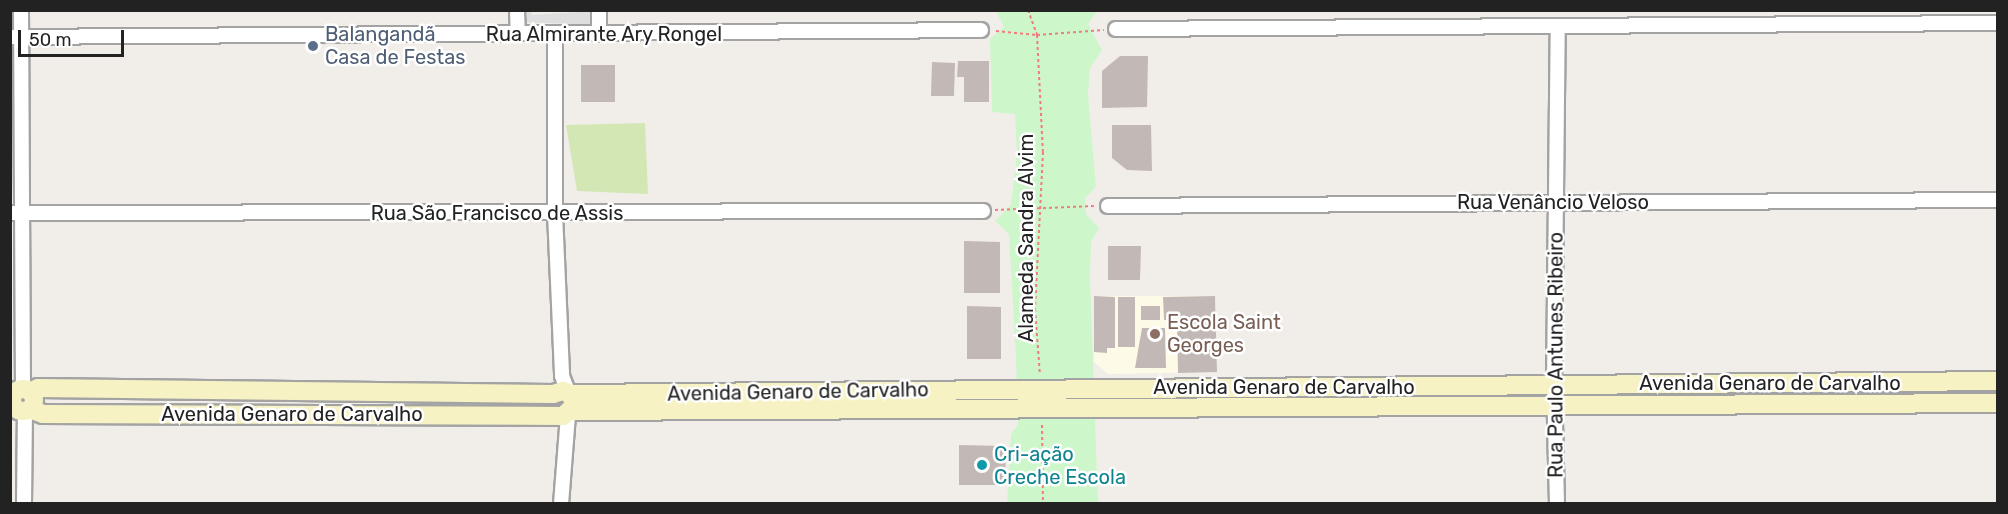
<!DOCTYPE html>
<meta charset="utf-8">
<style>
body{margin:0}
#map{position:relative;width:2008px;height:514px;overflow:hidden;background:#f1eeea;font-family:Rubik,sans-serif}
div>[style]{position:absolute}
.education>*{inset:0;background:#fdfbe7}
.grass>*{inset:0;background:#d3e7b4}
.park>*{inset:0;background:#cdf7cb}
.parking>*{inset:0;background:#dedede}
.building>*{inset:0;background:#c2b9b6}
.path>*{height:2px;margin-top:-1px;transform-origin:0;background:repeating-linear-gradient(90deg,#f17b7d 0 3px,transparent 0 6px)}
.roads{filter:drop-shadow(2px 0 #a3a3a3) drop-shadow(-2px 0 #a3a3a3) drop-shadow(0 2px #a3a3a3) drop-shadow(0 -2px #a3a3a3)}
.street>*{height:14px;margin:-7px;padding:0 7px;transform-origin:7px;border-radius:7px;background:#fff}
.secondary>*{height:18px;margin:-9px;padding:0 9px;transform-origin:9px;border-radius:9px;background:#f6f2c3}
.secondary>.ring{margin:-9px;padding:0;box-sizing:content-box;background:none;border:18px solid #f6f2c3;border-radius:50%}
.dots>*{width:16px;height:16px;translate:-50% -50%;box-sizing:border-box;border:3px solid #fff;border-radius:50%}
span{translate:-50% -50%;white-space:nowrap;text-align:center;line-height:1.15;-webkit-text-stroke:5px #fff;paint-order:stroke}
.service-label{font-size:20px;color:#4e5e75}
.left{translate:0 -50%;text-align:left}
.street-label{font-size:20px;color:#222}
.education-label{font-size:20px;color:#785e54}
.culture-label{font-size:20px;color:#0d838f}
.frame{position:absolute;inset:0;border:12px solid #222;pointer-events:none}
.scale{position:absolute;left:18px;top:30px;width:106px;height:27px;box-sizing:border-box;border:3px solid #222;border-top:0;padding-left:8px;font-size:18px;line-height:21px;white-space:nowrap;color:#222;-webkit-text-stroke:4px #fff;paint-order:stroke}
</style>
<div id="map">
<div class="education">
<div style="clip-path:polygon(1094px 296px,1215px 296px,1217px 372px,1108px 374px,1094px 362px)"></div>
</div>
<div class="grass">
<div style="clip-path:polygon(645px 123px,648px 194px,577px 191px,566px 125px)"></div>
</div>
<div class="park">
<div style="clip-path:polygon(996px 11px,1097px 11px,1088px 24px,1102px 50px,1090px 68px,1088px 94px,1096px 187px,1085px 198px,1086px 214px,1099px 228px,1091px 242px,1090px 277px,1098px 503px,1007px 503px,1011px 434px,1018px 425px,1016px 360px,1009px 234px,995px 221px,1011px 205px,1017px 154px,1015px 114px,992px 112px,990px 39px,1004px 27px)"></div>
</div>
<div class="parking">
<div style="clip-path:polygon(521px 11px,531px 11px,532px 15px,592px 11px,592px 25px,521px 22px)"></div>
</div>
<div class="building">
<div style="clip-path:polygon(1120px 56px,1148px 56px,1147px 107px,1102px 108px,1102px 71px)"></div>
<div style="clip-path:polygon(958px 61px,989px 61px,989px 102px,964px 102px,964px 77px,957px 77px)"></div>
<div style="clip-path:polygon(932px 62px,955px 63px,954px 96px,931px 96px)"></div>
<div style="clip-path:polygon(581px 65px,615px 65px,615px 102px,581px 102px)"></div>
<div style="clip-path:polygon(1112px 125px,1151px 125px,1152px 171px,1127px 170px,1112px 158px)"></div>
<div style="clip-path:polygon(964px 241px,1000px 242px,1000px 293px,964px 293px)"></div>
<div style="clip-path:polygon(1108px 246px,1141px 246px,1140px 280px,1108px 280px)"></div>
<div style="clip-path:polygon(1094px 296px,1115px 297px,1115px 348px,1107px 348px,1107px 353px,1094px 352px)"></div>
<div style="clip-path:polygon(1215px 296px,1217px 372px,1178px 373px,1177px 320px,1164px 320px,1163px 297px)"></div>
<div style="clip-path:polygon(1118px 297px,1135px 297px,1135px 347px,1118px 347px)"></div>
<div style="clip-path:polygon(967px 306px,1001px 307px,1001px 359px,967px 359px)"></div>
<div style="clip-path:polygon(1141px 306px,1160px 306px,1160px 320px,1141px 320px)"></div>
<div style="clip-path:polygon(1142px 328px,1165px 328px,1166px 368px,1135px 368px)"></div>
<div style="clip-path:polygon(959px 445px,1006px 446px,1005px 485px,959px 485px)"></div>
</div>
<div class="path">
<div style="left:1028px;top:10px;width:27px;rotate:70deg"></div>
<div style="left:1037px;top:35px;width:117px;rotate:87.1deg"></div>
<div style="left:1043px;top:152px;width:157px;rotate:92.9deg"></div>
<div style="left:1035px;top:309px;width:66px;rotate:85.7deg"></div>
<div style="left:996px;top:31px;width:41px;rotate:5.6deg"></div>
<div style="left:1037px;top:35px;width:67px;rotate:-4.3deg"></div>
<div style="left:995px;top:210px;width:99px;rotate:-2.3deg"></div>
<div style="left:1042px;top:425px;width:79px;rotate:89.3deg"></div>
</div>
<div class="roads">
<div class="street">
<div style="left:21px;top:10px;width:379px;rotate:89.7deg"></div>
<div style="left:517px;top:10px;width:24px;rotate:88deg"></div>
<div style="left:599px;top:10px;width:24px;rotate:90deg"></div>
<div style="left:1116px;top:29px;width:882px;rotate:-0.39deg"></div>
<div style="left:555px;top:33px;width:180px;rotate:90deg"></div>
<div style="left:555px;top:213px;width:163px;rotate:87.5deg"></div>
<div style="left:562px;top:376px;width:17px;rotate:69deg"></div>
<div style="left:10px;top:37px;width:971px;rotate:-0.41deg"></div>
<div style="left:1108px;top:206px;width:890px;rotate:-0.39deg"></div>
<div style="left:10px;top:213px;width:973px;rotate:-0.12deg"></div>
<div style="left:24px;top:504px;width:93px;rotate:-89.4deg"></div>
<div style="left:561px;top:504px;width:89px;rotate:-85.5deg"></div>
<div style="left:1557px;top:504px;width:119px;rotate:-91.4deg"></div>
<div style="left:1554px;top:385px;width:358px;rotate:-89.4deg"></div>
</div>
<div class="secondary">
<div class="ring" style="left:12px;top:389px;width:4px;height:4px"></div>
<div style="left:571px;top:394px;width:1427px;rotate:-0.52deg"></div>
<div style="left:30px;top:409px;width:14px;rotate:21deg"></div>
<div style="left:43px;top:414px;width:520px;rotate:0.22deg"></div>
<div style="left:563px;top:416px;width:15px;rotate:-42deg"></div>
<div style="left:574px;top:406px;width:12px;rotate:-104deg"></div>
<div style="left:571px;top:394px;width:9px;rotate:-159deg"></div>
<div style="left:563px;top:391px;width:10px;rotate:163deg"></div>
<div style="left:553px;top:394px;width:515px;rotate:-179.33deg"></div>
<div style="left:38px;top:388px;width:9px;rotate:153deg"></div>
<div style="left:572px;top:411px;width:1426px;rotate:-0.32deg"></div>
</div>
</div>
<div class="dots">
<div style="left:313px;top:46px;background:#5c6f8a"></div>
<div style="left:1155px;top:334px;background:#8d6e63"></div>
<div style="left:982px;top:465px;background:#0f9aa8"></div>
</div>
<div class="service-label">
<span class="left" style="left:325px;top:46px">Balangandã<br>Casa de Festas</span>
</div>
<div class="street-label">
<span style="left:604px;top:34px">Rua Almirante Ary Rongel</span>
<span style="left:1553px;top:202px">Rua Venâncio Veloso</span>
<span style="left:497px;top:213px">Rua São Francisco de Assis</span>
<span style="left:1026px;top:238px;rotate:-90deg">Alameda Sandra Alvim</span>
<span style="left:1556px;top:355px;rotate:-90deg">Rua Paulo Antunes Ribeiro</span>
<span style="left:1770px;top:383px">Avenida Genaro de Carvalho</span>
<span style="left:1284px;top:387px">Avenida Genaro de Carvalho</span>
<span style="left:798px;top:392px;rotate:-1deg">Avenida Genaro de Carvalho</span>
<span style="left:292px;top:414px">Avenida Genaro de Carvalho</span>
</div>
<div class="education-label">
<span class="left" style="left:1167px;top:334px">Escola Saint<br>Georges</span>
</div>
<div class="culture-label">
<span class="left" style="left:994px;top:466px">Cri-ação<br>Creche Escola</span>
</div>
<div class="frame"></div>
<div class="scale">50 m</div>
</div>
